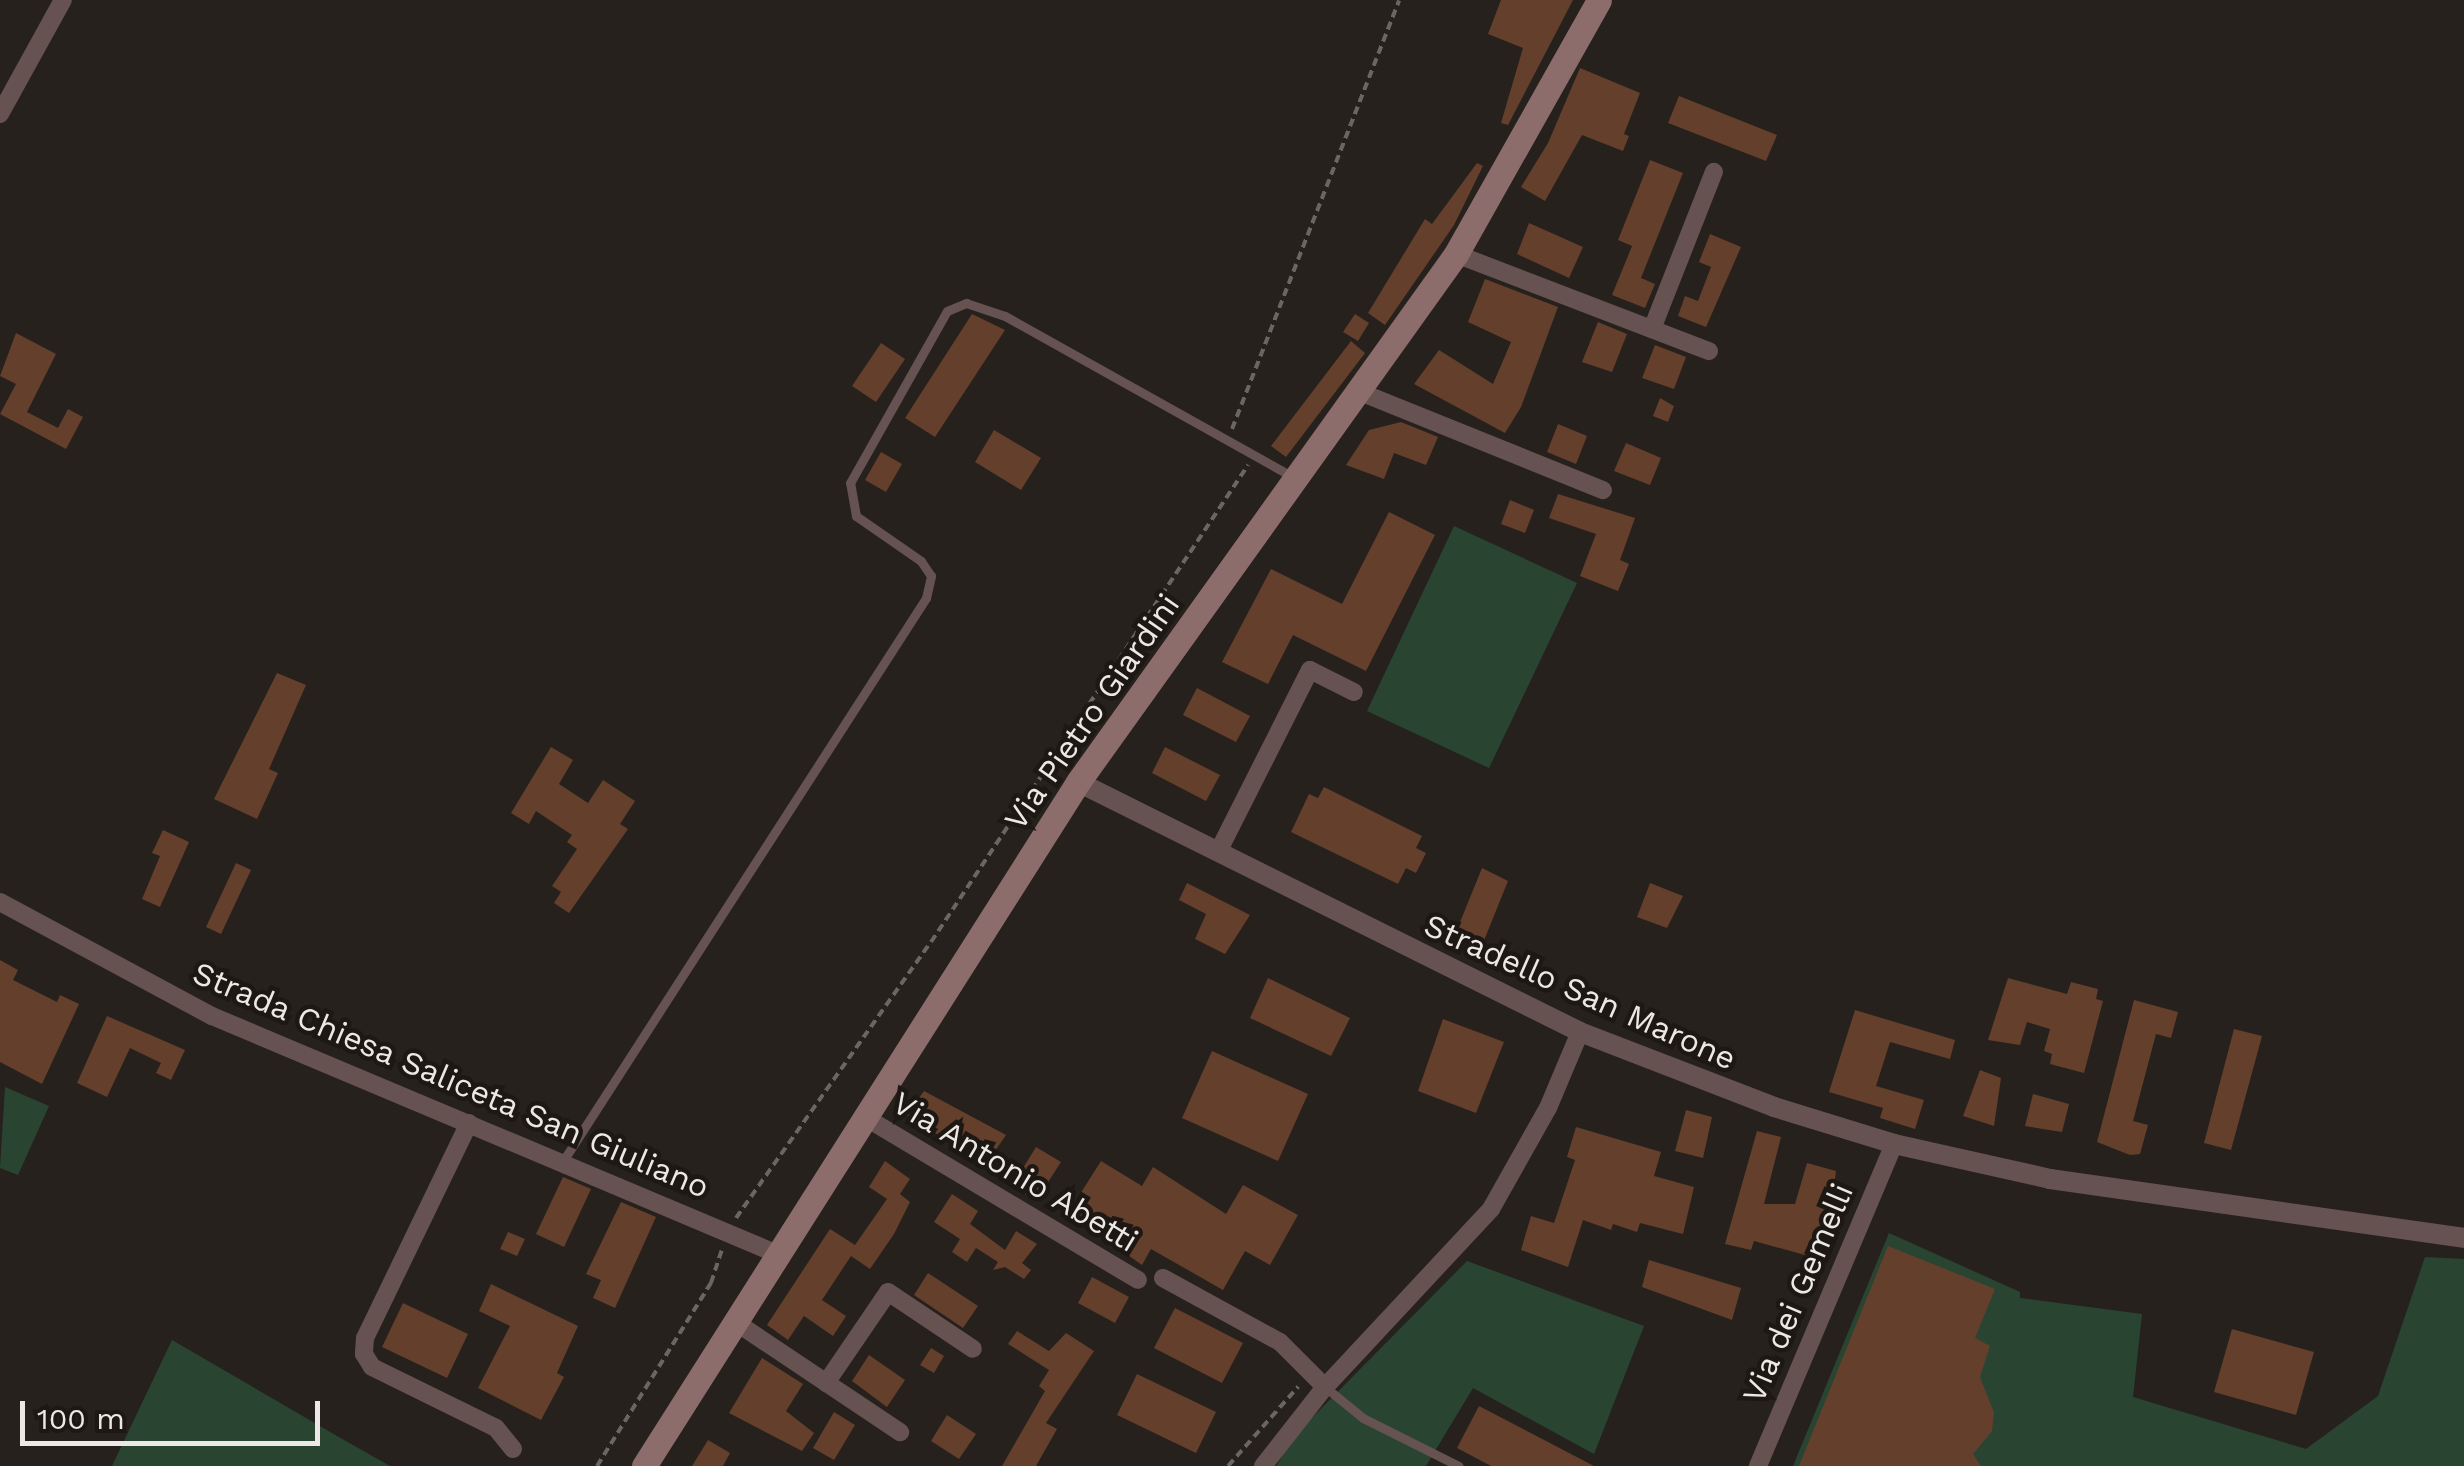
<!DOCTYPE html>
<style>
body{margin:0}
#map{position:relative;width:2464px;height:1466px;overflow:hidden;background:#26211d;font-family:"Work Sans",sans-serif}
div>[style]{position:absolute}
.green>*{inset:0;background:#294532}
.building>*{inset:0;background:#643f2b}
.path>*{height:4px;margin-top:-2px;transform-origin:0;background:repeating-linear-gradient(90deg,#6b6663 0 8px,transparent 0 13px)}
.service>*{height:9px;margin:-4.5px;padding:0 4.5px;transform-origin:4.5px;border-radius:4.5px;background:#665251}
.minor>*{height:18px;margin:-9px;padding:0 9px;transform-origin:9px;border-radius:9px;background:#665251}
.tertiary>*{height:20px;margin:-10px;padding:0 10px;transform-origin:10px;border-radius:10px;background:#665251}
.secondary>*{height:25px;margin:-12.5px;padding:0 12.5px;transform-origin:12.5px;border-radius:12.5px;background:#8d6d6b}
span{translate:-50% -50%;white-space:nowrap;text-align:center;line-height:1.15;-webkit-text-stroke:9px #1d1814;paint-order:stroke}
.street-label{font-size:32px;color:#ece8e5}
.scale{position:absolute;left:20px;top:1401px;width:300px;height:45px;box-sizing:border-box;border:5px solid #ece8e5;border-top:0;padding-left:12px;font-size:30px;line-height:35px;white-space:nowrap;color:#ece8e5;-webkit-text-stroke:8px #1d1814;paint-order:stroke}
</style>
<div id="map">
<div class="green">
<div style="clip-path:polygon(1454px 526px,1577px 583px,1489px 768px,1367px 711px)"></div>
<div style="clip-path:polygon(5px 1087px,49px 1106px,18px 1175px,0 1168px)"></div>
<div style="clip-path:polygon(1889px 1233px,2020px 1292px,2020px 1298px,2142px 1314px,2133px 1397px,2306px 1449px,2378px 1396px,2425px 1257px,2464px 1259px,2464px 1466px,1793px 1466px)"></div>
<div style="clip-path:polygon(1467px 1261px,1644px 1326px,1594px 1454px,1473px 1388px,1426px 1466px,1276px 1466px,1295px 1435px)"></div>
<div style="clip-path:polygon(172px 1340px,337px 1436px,390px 1466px,112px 1466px)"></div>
</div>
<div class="building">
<div style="clip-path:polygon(1501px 0,1573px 0,1508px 125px,1501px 123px,1523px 48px,1488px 34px)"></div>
<div style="clip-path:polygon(1580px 68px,1640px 93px,1624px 134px,1629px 136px,1623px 151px,1582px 135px,1545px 201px,1521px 187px,1548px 143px)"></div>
<div style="clip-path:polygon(1679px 96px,1777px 135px,1766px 161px,1668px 123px)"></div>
<div style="clip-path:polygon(1650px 160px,1683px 173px,1641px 278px,1655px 284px,1645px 308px,1612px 295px,1632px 246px,1618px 240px)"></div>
<div style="clip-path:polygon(1477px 163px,1483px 166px,1454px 225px,1385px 325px,1368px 313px,1425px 219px,1432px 224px)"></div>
<div style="clip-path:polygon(1529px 223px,1583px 247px,1569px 278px,1517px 254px)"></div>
<div style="clip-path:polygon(1710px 234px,1741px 247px,1706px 327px,1678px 316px,1685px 296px,1698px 301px,1711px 267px,1699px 262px)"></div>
<div style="clip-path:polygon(1485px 279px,1558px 307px,1521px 407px,1505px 433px,1414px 384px,1439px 350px,1493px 384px,1511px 342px,1468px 322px)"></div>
<div style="clip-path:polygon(972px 314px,1005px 330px,935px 437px,905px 418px)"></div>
<div style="clip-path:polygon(1355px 314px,1369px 323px,1358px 341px,1343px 332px)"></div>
<div style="clip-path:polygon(1598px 322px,1627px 334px,1612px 372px,1582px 362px)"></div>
<div style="clip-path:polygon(16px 333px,56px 354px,27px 412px,58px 428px,68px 409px,83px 417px,66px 449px,0 414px,16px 384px,0 376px)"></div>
<div style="clip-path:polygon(1351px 341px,1365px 353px,1286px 457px,1271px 446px)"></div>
<div style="clip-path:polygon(881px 343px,905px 359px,876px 402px,852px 386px)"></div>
<div style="clip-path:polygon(1655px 345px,1686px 357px,1674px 389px,1642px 378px)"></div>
<div style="clip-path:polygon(1660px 398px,1674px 406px,1668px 422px,1653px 416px)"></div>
<div style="clip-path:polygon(1401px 422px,1438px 437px,1426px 465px,1394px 453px,1384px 479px,1346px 465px,1369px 430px)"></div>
<div style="clip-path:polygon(1558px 424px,1587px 436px,1576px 464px,1547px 452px)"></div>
<div style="clip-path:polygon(994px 430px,1041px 458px,1021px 490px,975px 462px)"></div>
<div style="clip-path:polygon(1626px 443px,1661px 458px,1650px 485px,1614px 471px)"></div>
<div style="clip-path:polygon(881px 452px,902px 464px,886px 492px,865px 480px)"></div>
<div style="clip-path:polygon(1558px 494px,1635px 518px,1620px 560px,1629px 564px,1618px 591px,1580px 576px,1596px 534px,1549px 518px)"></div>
<div style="clip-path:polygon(1510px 500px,1534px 510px,1525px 533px,1501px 524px)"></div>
<div style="clip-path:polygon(1389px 512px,1435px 535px,1366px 671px,1293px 635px,1268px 684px,1222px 662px,1271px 569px,1342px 604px)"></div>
<div style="clip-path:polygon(277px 673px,306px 685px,269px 769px,278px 773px,257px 819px,214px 799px)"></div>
<div style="clip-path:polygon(1197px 688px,1250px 716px,1236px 742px,1183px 715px)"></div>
<div style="clip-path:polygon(551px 747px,573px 760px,559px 784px,588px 803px,603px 780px,635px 801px,620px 824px,628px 829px,569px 913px,554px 903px,561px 892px,552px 886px,577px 849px,567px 842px,572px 835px,536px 811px,529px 824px,511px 813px)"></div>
<div style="clip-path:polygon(1165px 747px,1220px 775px,1206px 801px,1152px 773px)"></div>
<div style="clip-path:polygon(1324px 787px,1422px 836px,1416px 848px,1426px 853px,1416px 873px,1406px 868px,1398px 884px,1291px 832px,1309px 794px,1318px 798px)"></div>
<div style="clip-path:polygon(163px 830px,189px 842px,160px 907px,142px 899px,160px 856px,152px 853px)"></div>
<div style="clip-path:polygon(236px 863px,251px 870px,221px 934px,206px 927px)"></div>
<div style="clip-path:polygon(1482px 868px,1508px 881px,1481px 948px,1454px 937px)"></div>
<div style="clip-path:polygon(1187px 883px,1250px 915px,1225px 954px,1195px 939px,1206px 914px,1179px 900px)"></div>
<div style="clip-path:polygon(1650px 883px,1683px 896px,1667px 928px,1637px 917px)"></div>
<div style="clip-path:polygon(0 960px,18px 970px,13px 980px,57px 1002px,60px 995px,79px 1004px,42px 1084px,0 1062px)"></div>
<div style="clip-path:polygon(1268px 978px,1350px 1018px,1331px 1056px,1250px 1018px)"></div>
<div style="clip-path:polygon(2008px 978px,2067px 994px,2071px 982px,2098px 989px,2096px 999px,2103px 1001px,2084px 1073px,2050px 1064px,2052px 1054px,2044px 1051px,2050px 1029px,2027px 1022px,2020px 1045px,1988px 1040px)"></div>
<div style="clip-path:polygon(2134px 1000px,2178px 1012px,2171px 1038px,2156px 1034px,2133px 1121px,2148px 1125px,2140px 1154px,2130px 1155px,2097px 1142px)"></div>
<div style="clip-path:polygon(1855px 1010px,1955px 1040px,1950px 1059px,1890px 1042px,1876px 1086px,1924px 1100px,1915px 1129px,1880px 1118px,1883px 1108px,1829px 1092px)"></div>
<div style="clip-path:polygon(107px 1016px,185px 1050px,171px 1080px,156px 1073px,161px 1063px,130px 1048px,107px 1097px,77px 1083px)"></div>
<div style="clip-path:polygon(1443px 1019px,1504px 1042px,1476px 1113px,1418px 1091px)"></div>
<div style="clip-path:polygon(2234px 1029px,2262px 1036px,2231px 1150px,2204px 1143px)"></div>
<div style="clip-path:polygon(1212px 1051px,1308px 1094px,1278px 1161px,1182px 1118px)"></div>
<div style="clip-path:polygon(1980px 1070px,2001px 1078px,1994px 1126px,1963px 1116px)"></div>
<div style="clip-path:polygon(924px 1091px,1006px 1135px,986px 1164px,906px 1115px)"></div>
<div style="clip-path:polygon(2033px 1094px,2069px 1104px,2062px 1132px,2025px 1126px)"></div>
<div style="clip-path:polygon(1686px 1110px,1712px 1117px,1703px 1158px,1675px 1151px)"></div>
<div style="clip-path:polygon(1576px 1127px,1661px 1152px,1654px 1176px,1694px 1187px,1683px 1234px,1640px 1223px,1637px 1232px,1613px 1224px,1611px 1230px,1583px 1220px,1568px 1267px,1521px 1250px,1531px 1216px,1554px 1223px,1575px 1160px,1567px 1157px)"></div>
<div style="clip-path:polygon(1757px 1131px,1781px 1137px,1764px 1204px,1795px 1204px,1807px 1163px,1836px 1171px,1832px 1205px,1812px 1257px,1754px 1241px,1751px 1250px,1725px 1244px)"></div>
<div style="clip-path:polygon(1036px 1147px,1061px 1162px,1036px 1201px,1012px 1186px)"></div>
<div style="clip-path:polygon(885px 1161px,910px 1179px,900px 1194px,910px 1202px,894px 1234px,870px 1269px,851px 1256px,822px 1300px,846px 1316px,833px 1336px,804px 1316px,788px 1340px,767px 1325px,830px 1229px,855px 1245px,887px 1199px,869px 1187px)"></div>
<div style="clip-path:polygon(1101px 1161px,1142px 1186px,1153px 1167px,1226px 1214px,1243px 1185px,1298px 1215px,1270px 1265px,1245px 1251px,1223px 1290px,1151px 1249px,1142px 1265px,1068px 1213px)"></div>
<div style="clip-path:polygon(563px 1177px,591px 1189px,564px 1247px,536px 1234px)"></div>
<div style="clip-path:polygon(952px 1194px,978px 1211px,970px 1224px,1005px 1250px,1016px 1231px,1037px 1244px,1022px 1263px,1031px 1270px,1024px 1279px,1005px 1267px,993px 1270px,998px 1262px,976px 1248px,967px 1262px,952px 1252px,960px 1239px,934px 1222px)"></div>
<div style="clip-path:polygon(621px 1202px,656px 1217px,615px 1308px,593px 1298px,601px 1280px,586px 1274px)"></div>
<div style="clip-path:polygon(508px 1232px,525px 1239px,517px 1256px,500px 1249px)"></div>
<div style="clip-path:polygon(1888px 1246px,1995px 1289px,1975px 1338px,1990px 1346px,1980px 1377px,1994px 1413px,1992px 1431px,1973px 1454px,1981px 1466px,1799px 1466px)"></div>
<div style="clip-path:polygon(1649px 1260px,1741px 1288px,1732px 1320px,1642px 1287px)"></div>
<div style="clip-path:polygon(928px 1273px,978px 1306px,963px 1328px,914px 1295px)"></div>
<div style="clip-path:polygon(1092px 1277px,1129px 1297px,1115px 1323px,1078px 1303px)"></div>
<div style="clip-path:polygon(491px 1284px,578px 1326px,557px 1373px,564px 1377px,541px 1420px,478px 1388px,510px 1326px,479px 1311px)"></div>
<div style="clip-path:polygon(403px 1303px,468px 1334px,447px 1378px,382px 1347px)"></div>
<div style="clip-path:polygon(1175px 1308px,1243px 1343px,1222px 1383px,1154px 1348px)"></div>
<div style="clip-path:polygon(2232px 1329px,2314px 1352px,2296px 1415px,2214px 1392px)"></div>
<div style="clip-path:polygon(1017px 1331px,1049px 1351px,1066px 1333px,1094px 1351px,1046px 1423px,1057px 1429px,1036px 1466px,1002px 1466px,1045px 1391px,1039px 1386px,1049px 1370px,1008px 1344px)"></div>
<div style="clip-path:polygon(931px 1348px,944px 1356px,934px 1373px,920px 1365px)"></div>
<div style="clip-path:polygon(869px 1355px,905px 1380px,887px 1407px,852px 1381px)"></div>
<div style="clip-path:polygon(762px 1358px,803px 1384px,786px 1411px,814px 1433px,802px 1451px,729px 1413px)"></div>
<div style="clip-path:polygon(1137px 1374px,1216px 1412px,1196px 1453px,1117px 1415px)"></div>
<div style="clip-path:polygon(1479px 1406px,1594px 1466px,1491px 1466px,1457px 1448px)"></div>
<div style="clip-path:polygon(834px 1412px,855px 1425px,834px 1460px,813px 1448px)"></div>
<div style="clip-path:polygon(947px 1415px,976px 1434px,959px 1459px,931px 1441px)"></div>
<div style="clip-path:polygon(708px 1440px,730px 1453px,723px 1466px,692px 1466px)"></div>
</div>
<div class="path">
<div style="left:1232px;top:429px;width:460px;rotate:-68.7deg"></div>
<div style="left:736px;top:1218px;width:338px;rotate:-54.8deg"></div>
<div style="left:931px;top:942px;width:573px;rotate:-56.39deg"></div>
<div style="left:597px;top:1466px;width:216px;rotate:-58.1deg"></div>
<div style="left:711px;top:1283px;width:36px;rotate:-72deg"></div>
<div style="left:1228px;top:1466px;width:106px;rotate:-48.5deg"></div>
</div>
<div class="service">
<div style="left:563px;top:1161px;width:670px;rotate:-57.19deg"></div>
<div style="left:926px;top:598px;width:23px;rotate:-77deg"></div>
<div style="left:931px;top:576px;width:18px;rotate:-124deg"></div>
<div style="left:921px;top:561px;width:79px;rotate:-145.3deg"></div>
<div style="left:856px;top:516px;width:34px;rotate:-100deg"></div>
<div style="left:850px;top:483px;width:197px;rotate:-60.6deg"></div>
<div style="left:947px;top:311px;width:21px;rotate:-23deg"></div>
<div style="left:966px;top:303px;width:41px;rotate:18.4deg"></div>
<div style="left:1005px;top:316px;width:328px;rotate:29.2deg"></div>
<div style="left:1325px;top:1387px;width:49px;rotate:39.2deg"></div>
<div style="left:1363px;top:1418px;width:107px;rotate:26.6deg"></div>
</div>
<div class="minor">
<div style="left:0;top:114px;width:130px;rotate:-61.1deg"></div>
<div style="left:1456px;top:254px;width:271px;rotate:21deg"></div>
<div style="left:1652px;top:329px;width:169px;rotate:-68.5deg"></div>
<div style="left:1360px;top:392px;width:262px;rotate:22deg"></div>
<div style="left:1218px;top:852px;width:204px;rotate:-63.2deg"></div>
<div style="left:1310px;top:670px;width:49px;rotate:26.6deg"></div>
<div style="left:0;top:902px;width:241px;rotate:28.3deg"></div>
<div style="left:212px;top:1016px;width:611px;rotate:22.83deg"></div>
<div style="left:863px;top:1116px;width:320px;rotate:30.8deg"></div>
<div style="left:469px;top:1123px;width:239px;rotate:115.8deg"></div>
<div style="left:365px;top:1338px;width:16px;rotate:94deg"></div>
<div style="left:364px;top:1354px;width:15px;rotate:58deg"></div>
<div style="left:372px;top:1367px;width:138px;rotate:26.2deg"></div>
<div style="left:496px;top:1428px;width:27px;rotate:51deg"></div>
<div style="left:1163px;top:1278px;width:133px;rotate:28.7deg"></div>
<div style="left:1280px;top:1342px;width:64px;rotate:45deg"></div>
<div style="left:734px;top:1321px;width:200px;rotate:33.8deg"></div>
<div style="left:826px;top:1383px;width:110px;rotate:-55.7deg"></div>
<div style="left:888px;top:1292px;width:102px;rotate:33.8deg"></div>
<div style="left:1263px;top:1466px;width:100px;rotate:-51.9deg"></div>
<div style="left:1325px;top:1387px;width:243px;rotate:-47deg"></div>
<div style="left:1491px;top:1209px;width:116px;rotate:-60.6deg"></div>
<div style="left:1548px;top:1108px;width:82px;rotate:-67.2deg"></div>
<div style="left:1758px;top:1466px;width:350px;rotate:-67.1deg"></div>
</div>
<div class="tertiary">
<div style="left:1078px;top:782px;width:561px;rotate:26.47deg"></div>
<div style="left:1580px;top:1032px;width:208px;rotate:21.1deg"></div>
<div style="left:1774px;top:1107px;width:126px;rotate:17.1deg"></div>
<div style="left:1894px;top:1144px;width:160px;rotate:12.6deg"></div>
<div style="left:2050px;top:1179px;width:418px;rotate:8.1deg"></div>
</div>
<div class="secondary">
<div style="left:644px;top:1466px;width:810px;rotate:-57.6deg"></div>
<div style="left:1078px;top:782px;width:649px;rotate:-54.4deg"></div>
<div style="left:1456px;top:254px;width:291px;rotate:-60.6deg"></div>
</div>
<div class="street-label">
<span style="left:1092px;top:712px;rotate:-55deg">Via Pietro Giardini</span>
<span style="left:1580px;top:992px;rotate:24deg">Stradello San Marone</span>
<span style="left:451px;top:1080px;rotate:23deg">Strada Chiesa Saliceta San Giuliano</span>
<span style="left:1015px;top:1172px;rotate:31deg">Via Antonio Abetti</span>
<span style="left:1798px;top:1293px;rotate:-67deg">Via dei Gemelli</span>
</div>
<div class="scale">100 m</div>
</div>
